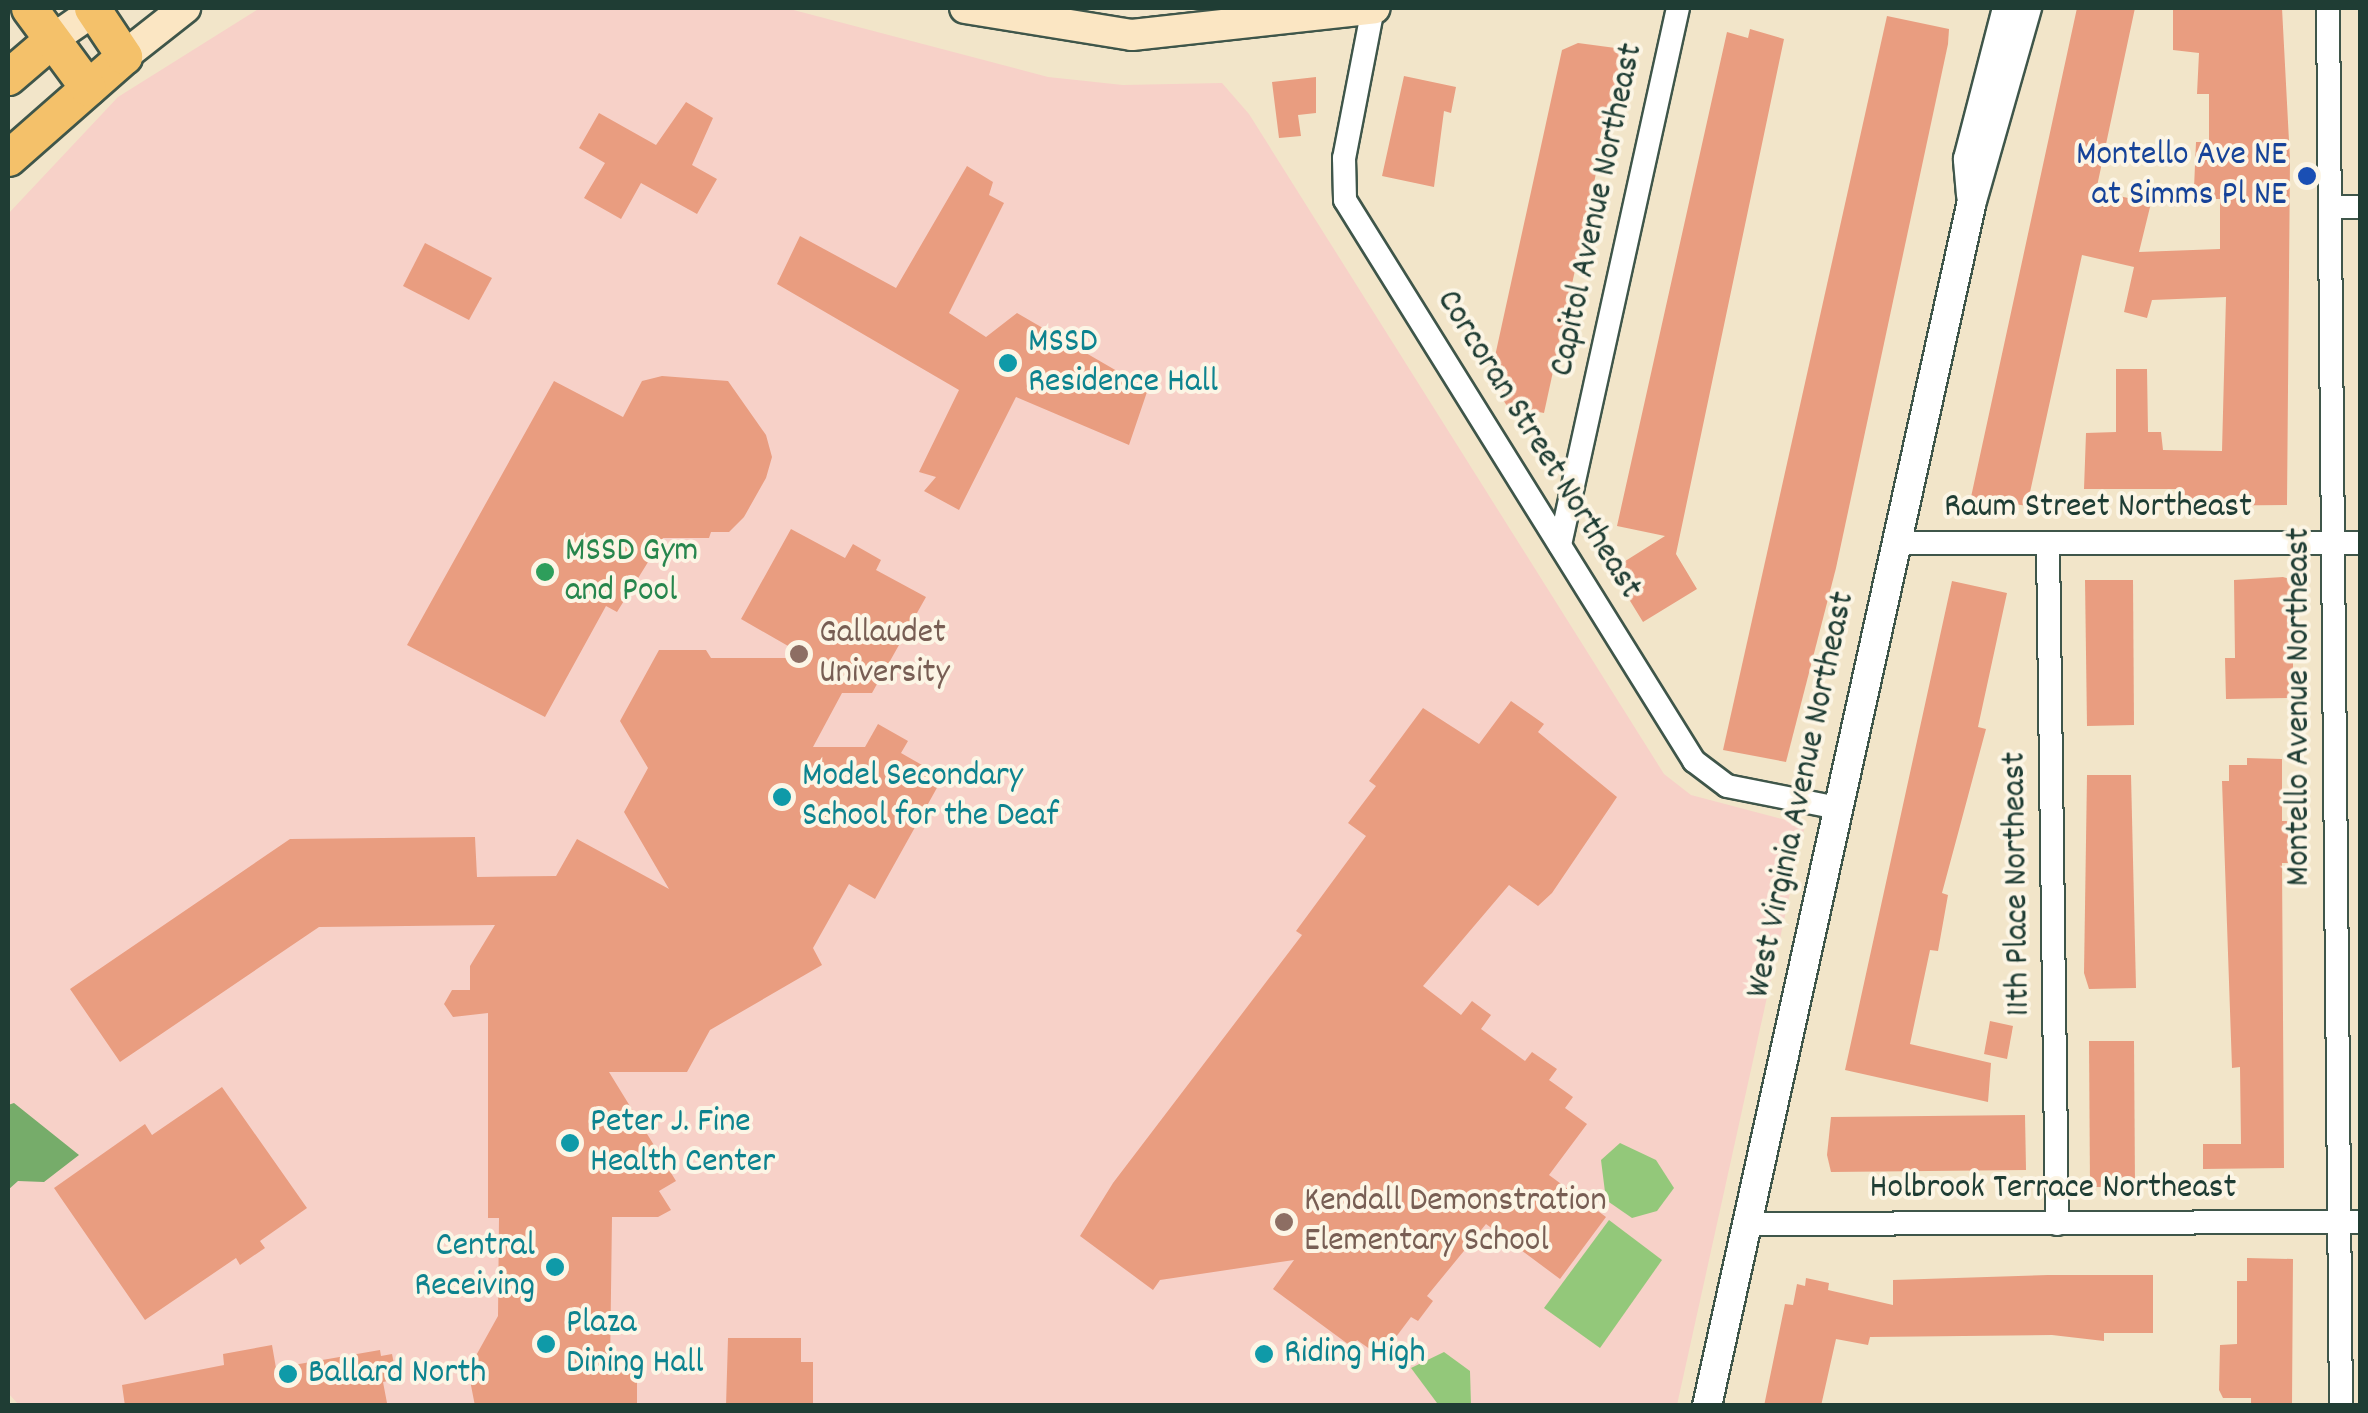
<!DOCTYPE html>
<style>
body{margin:0}
#map{position:relative;width:2368px;height:1413px;overflow:hidden;background:#f2e5c9;font-family:Dekko,sans-serif}
div>[style]{position:absolute}
.built>*{inset:0;background:#f7d1c8}
.green>*{inset:0;background:#93c87a}
.forest>*{inset:0;background:#76ac6a}
.building>*{inset:0;background:#e99d80}
.roads{filter:drop-shadow(2px 0 #3f564a) drop-shadow(-2px 0 #3f564a) drop-shadow(0 2px #3f564a) drop-shadow(0 -2px #3f564a)}
.minor>*{height:22px;margin:-11px;padding:0 11px;transform-origin:11px;border-radius:11px;background:#fff}
.tertiary>*{height:28px;margin:-14px;padding:0 14px;transform-origin:14px;border-radius:14px;background:#fff}
.secondary>*{height:30px;margin:-15px;padding:0 15px;transform-origin:15px;border-radius:15px;background:#fbe6c3}
.primary>*{height:35px;margin:-17.5px;padding:0 17.5px;transform-origin:17.5px;border-radius:17.5px;background:#f4c16a}
.trunk>*{height:35px;margin:-17.5px;padding:0 17.5px;transform-origin:17.5px;border-radius:17.5px;background:#f4c16a}
.dots>*{width:28px;height:28px;translate:-50% -50%;box-sizing:border-box;border:5px solid #fcf5e5;border-radius:50%}
span{translate:-50% -50%;white-space:nowrap;text-align:center;line-height:1.15;-webkit-text-stroke:8px #fcf5e5;paint-order:stroke}
.transit-label{font-size:35px;color:#164399}
.right{translate:-100% -50%;text-align:right}
.street-label{font-size:35px;color:#1f3d34}
.culture-label{font-size:35px;color:#0d838f}
.left{translate:0 -50%;text-align:left}
.leisure-label{font-size:35px;color:#27864d}
.education-label{font-size:35px;color:#785e54}
.frame{position:absolute;inset:0;border:10px solid #1f3d34;pointer-events:none}
</style>
<div id="map">
<div class="built">
<div style="clip-path:polygon(260px 8px,786px 8px,1048px 77px,1123px 85px,1222px 83px,1249px 114px,1664px 774px,1691px 795px,1805px 825px,1677px 1405px,20px 1406px,8px 1393px,8px 214px,118px 97px)"></div>
</div>
<div class="green">
<div style="clip-path:polygon(1620px 1143px,1656px 1160px,1674px 1188px,1657px 1211px,1632px 1218px,1606px 1200px,1601px 1160px)"></div>
<div style="clip-path:polygon(1609px 1220px,1662px 1260px,1600px 1348px,1544px 1308px)"></div>
<div style="clip-path:polygon(1444px 1352px,1470px 1371px,1471px 1405px,1437px 1403px,1411px 1368px)"></div>
</div>
<div class="forest">
<div style="clip-path:polygon(14px 1103px,79px 1155px,44px 1182px,18px 1181px,8px 1190px,8px 1105px)"></div>
</div>
<div class="building">
<div style="clip-path:polygon(2077px 8px,2135px 8px,2096px 191px,2151px 203px,2139px 252px,2220px 249px,2220px 199px,2210px 199px,2209px 188px,2194px 188px,2196px 142px,2209px 142px,2209px 94px,2197px 94px,2199px 53px,2173px 50px,2173px 8px,2282px 8px,2290px 160px,2287px 505px,2177px 506px,2177px 489px,2084px 489px,2086px 433px,2116px 432px,2116px 369px,2147px 369px,2148px 432px,2161px 432px,2163px 450px,2222px 451px,2226px 297px,2152px 300px,2147px 318px,2124px 312px,2134px 267px,2082px 255px,2027px 506px,1971px 497px)"></div>
<div style="clip-path:polygon(1887px 16px,1949px 29px,1948px 44px,1836px 568px,1786px 762px,1723px 750px)"></div>
<div style="clip-path:polygon(1750px 29px,1784px 39px,1676px 554px,1697px 589px,1643px 622px,1611px 570px,1665px 536px,1617px 526px,1727px 32px,1748px 38px)"></div>
<div style="clip-path:polygon(1578px 43px,1623px 49px,1544px 413px,1507px 406px,1490px 379px,1562px 50px)"></div>
<div style="clip-path:polygon(1404px 76px,1456px 87px,1451px 113px,1444px 111px,1434px 187px,1382px 176px)"></div>
<div style="clip-path:polygon(1316px 77px,1316px 113px,1298px 115px,1301px 136px,1279px 138px,1272px 82px)"></div>
<div style="clip-path:polygon(686px 102px,713px 118px,692px 165px,717px 179px,697px 214px,641px 183px,621px 219px,584px 198px,605px 163px,579px 148px,599px 113px,656px 145px)"></div>
<div style="clip-path:polygon(967px 166px,993px 182px,989px 195px,1004px 203px,949px 313px,986px 337px,1017px 313px,1148px 389px,1129px 445px,1016px 397px,959px 510px,924px 491px,936px 477px,919px 472px,959px 390px,777px 284px,800px 236px,896px 288px)"></div>
<div style="clip-path:polygon(425px 243px,492px 278px,469px 320px,403px 286px)"></div>
<div style="clip-path:polygon(662px 376px,728px 381px,766px 435px,772px 457px,766px 478px,744px 517px,729px 532px,711px 532px,709px 538px,663px 538px,617px 612px,606px 606px,545px 717px,407px 645px,554px 381px,623px 417px,642px 381px)"></div>
<div style="clip-path:polygon(791px 529px,845px 558px,853px 544px,881px 560px,876px 570px,926px 597px,872px 693px,842px 693px,813px 747px,865px 747px,878px 724px,908px 741px,901px 753px,943px 777px,875px 899px,849px 884px,813px 948px,822px 965px,710px 1030px,687px 1072px,609px 1072px,676px 1181px,659px 1191px,671px 1210px,658px 1217px,612px 1217px,610px 1367px,637px 1367px,637px 1406px,475px 1406px,468px 1370px,498px 1316px,499px 1218px,488px 1218px,488px 1013px,453px 1017px,444px 1004px,452px 990px,470px 990px,470px 966px,495px 925px,319px 927px,120px 1062px,70px 989px,290px 839px,475px 837px,477px 877px,556px 876px,577px 839px,669px 889px,624px 812px,648px 768px,620px 721px,659px 650px,706px 650px,711px 658px,809px 658px,741px 619px)"></div>
<div style="clip-path:polygon(2283px 577px,2293px 580px,2293px 698px,2226px 699px,2225px 658px,2235px 658px,2234px 580px)"></div>
<div style="clip-path:polygon(2085px 580px,2133px 580px,2134px 725px,2087px 726px)"></div>
<div style="clip-path:polygon(1952px 581px,2007px 593px,1978px 727px,1986px 729px,1942px 893px,1948px 895px,1938px 951px,1930px 950px,1910px 1044px,1991px 1063px,1988px 1102px,1845px 1070px)"></div>
<div style="clip-path:polygon(1511px 701px,1544px 724px,1538px 732px,1617px 797px,1552px 893px,1538px 906px,1509px 885px,1423px 986px,1461px 1015px,1472px 1001px,1491px 1015px,1481px 1029px,1525px 1061px,1532px 1052px,1557px 1069px,1549px 1080px,1573px 1097px,1565px 1108px,1587px 1124px,1549px 1175px,1606px 1217px,1560px 1279px,1486px 1224px,1427px 1296px,1433px 1301px,1418px 1321px,1411px 1317px,1381px 1357px,1357px 1340px,1352px 1347px,1273px 1289px,1294px 1260px,1160px 1280px,1153px 1290px,1080px 1236px,1113px 1183px,1302px 935px,1296px 931px,1366px 836px,1348px 823px,1376px 786px,1369px 781px,1423px 708px,1479px 744px)"></div>
<div style="clip-path:polygon(2247px 758px,2282px 759px,2282px 821px,2288px 821px,2288px 863px,2282px 863px,2284px 1168px,2203px 1169px,2203px 1144px,2241px 1144px,2240px 1067px,2232px 1068px,2222px 781px,2229px 781px,2229px 765px,2247px 765px)"></div>
<div style="clip-path:polygon(2087px 775px,2131px 775px,2136px 988px,2089px 989px,2084px 973px)"></div>
<div style="clip-path:polygon(1990px 1021px,2013px 1026px,2007px 1059px,1984px 1054px)"></div>
<div style="clip-path:polygon(2089px 1041px,2134px 1041px,2135px 1187px,2090px 1187px)"></div>
<div style="clip-path:polygon(222px 1087px,307px 1208px,260px 1241px,265px 1248px,240px 1265px,236px 1258px,145px 1320px,54px 1188px,145px 1124px,152px 1135px)"></div>
<div style="clip-path:polygon(2025px 1115px,2026px 1170px,1831px 1172px,1827px 1155px,1831px 1117px)"></div>
<div style="clip-path:polygon(2247px 1258px,2293px 1259px,2292px 1406px,2251px 1406px,2251px 1398px,2223px 1398px,2219px 1390px,2220px 1345px,2237px 1344px,2237px 1281px,2247px 1281px)"></div>
<div style="clip-path:polygon(2048px 1275px,2153px 1275px,2153px 1333px,2104px 1333px,2104px 1341px,2052px 1335px,1870px 1337px,1868px 1345px,1836px 1339px,1821px 1406px,1764px 1406px,1785px 1304px,1793px 1305px,1797px 1284px,1805px 1286px,1806px 1278px,1829px 1283px,1828px 1290px,1893px 1305px,1893px 1280px)"></div>
<div style="clip-path:polygon(728px 1338px,801px 1338px,801px 1362px,813px 1362px,813px 1406px,726px 1406px)"></div>
<div style="clip-path:polygon(272px 1345px,276px 1368px,380px 1350px,381px 1356px,392px 1354px,397px 1379px,383px 1382px,387px 1403px,369px 1406px,125px 1406px,122px 1385px,224px 1365px,223px 1354px)"></div>
</div>
<div class="roads">
<div class="minor">
<div style="left:1373px;top:8px;width:153px;rotate:100.9deg"></div>
<div style="left:1344px;top:158px;width:42px;rotate:88.6deg"></div>
<div style="left:1345px;top:200px;width:661px;rotate:58.11deg"></div>
<div style="left:1694px;top:761px;width:41px;rotate:37.1deg"></div>
<div style="left:1727px;top:786px;width:113px;rotate:11.2deg"></div>
<div style="left:2328px;top:8px;width:1398px;rotate:89.47deg"></div>
<div style="left:2332px;top:207px;width:28px"></div>
<div style="left:1895px;top:543px;width:465px"></div>
<div style="left:2048px;top:544px;width:680px;rotate:89.24deg"></div>
<div style="left:1560px;top:545px;width:550px;rotate:-77.61deg"></div>
<div style="left:1746px;top:1224px;width:614px;rotate:-0.19deg"></div>
</div>
<div class="tertiary">
<div style="left:1971px;top:195px;width:36px;rotate:-95deg"></div>
<div style="left:1968px;top:159px;width:156px;rotate:-75.5deg"></div>
<div style="left:1707px;top:1406px;width:1234px;rotate:-77.6deg"></div>
<div style="left:1972px;top:201px;width:201px;rotate:-74.1deg"></div>
</div>
<div class="secondary">
<div style="left:965px;top:8px;width:169px;rotate:9.2deg"></div>
<div style="left:1132px;top:35px;width:244px;rotate:-6.3deg"></div>
<div style="left:50px;top:41px;width:58px;rotate:-34.5deg"></div>
<div style="left:124px;top:56px;width:78px;rotate:-38.2deg"></div>
</div>
<div class="primary">
<div style="left:8px;top:77px;width:55px;rotate:-40.6deg"></div>
<div style="left:8px;top:158px;width:154px;rotate:-41.3deg"></div>
</div>
<div class="trunk">
<div style="left:29px;top:8px;width:99px;rotate:53.6deg"></div>
<div style="left:92px;top:8px;width:58px;rotate:56.3deg"></div>
</div>
</div>
<div class="dots">
<div style="left:2307px;top:176px;background:#1a4fb4"></div>
<div style="left:1008px;top:363px;background:#0f9aa8"></div>
<div style="left:545px;top:572px;background:#2e9e5b"></div>
<div style="left:799px;top:654px;background:#8d6e63"></div>
<div style="left:782px;top:797px;background:#0f9aa8"></div>
<div style="left:570px;top:1143px;background:#0f9aa8"></div>
<div style="left:1284px;top:1222px;background:#8d6e63"></div>
<div style="left:555px;top:1267px;background:#0f9aa8"></div>
<div style="left:546px;top:1344px;background:#0f9aa8"></div>
<div style="left:1264px;top:1354px;background:#0f9aa8"></div>
<div style="left:288px;top:1374px;background:#0f9aa8"></div>
</div>
<div class="transit-label">
<span class="right" style="left:2287px;top:176px">Montello Ave NE<br>at Simms Pl NE</span>
</div>
<div class="street-label">
<span style="left:1598px;top:210px;rotate:-78deg">Capitol Avenue Northeast</span>
<span style="left:1538px;top:445px;rotate:58deg">Corcoran Street Northeast</span>
<span style="left:2098px;top:508px">Raum Street Northeast</span>
<span style="left:2300px;top:707px;rotate:-90deg">Montello Avenue Northeast</span>
<span style="left:1802px;top:795px;rotate:-78deg">West Virginia Avenue Northeast</span>
<span style="left:2018px;top:884px;rotate:-91deg">11th Place Northeast</span>
<span style="left:2053px;top:1189px">Holbrook Terrace Northeast</span>
</div>
<div class="culture-label">
<span class="left" style="left:1028px;top:363px">MSSD<br>Residence Hall</span>
<span class="left" style="left:802px;top:797px">Model Secondary<br>School for the Deaf</span>
<span class="left" style="left:590px;top:1143px">Peter J. Fine<br>Health Center</span>
<span class="right" style="left:535px;top:1267px">Central<br>Receiving</span>
<span class="left" style="left:566px;top:1344px">Plaza<br>Dining Hall</span>
<span class="left" style="left:1284px;top:1354px">Riding High</span>
<span class="left" style="left:308px;top:1374px">Ballard North</span>
</div>
<div class="leisure-label">
<span class="left" style="left:565px;top:572px">MSSD Gym<br>and Pool</span>
</div>
<div class="education-label">
<span class="left" style="left:819px;top:654px">Gallaudet<br>University</span>
<span class="left" style="left:1304px;top:1222px">Kendall Demonstration<br>Elementary School</span>
</div>
<div class="frame"></div>
</div>
